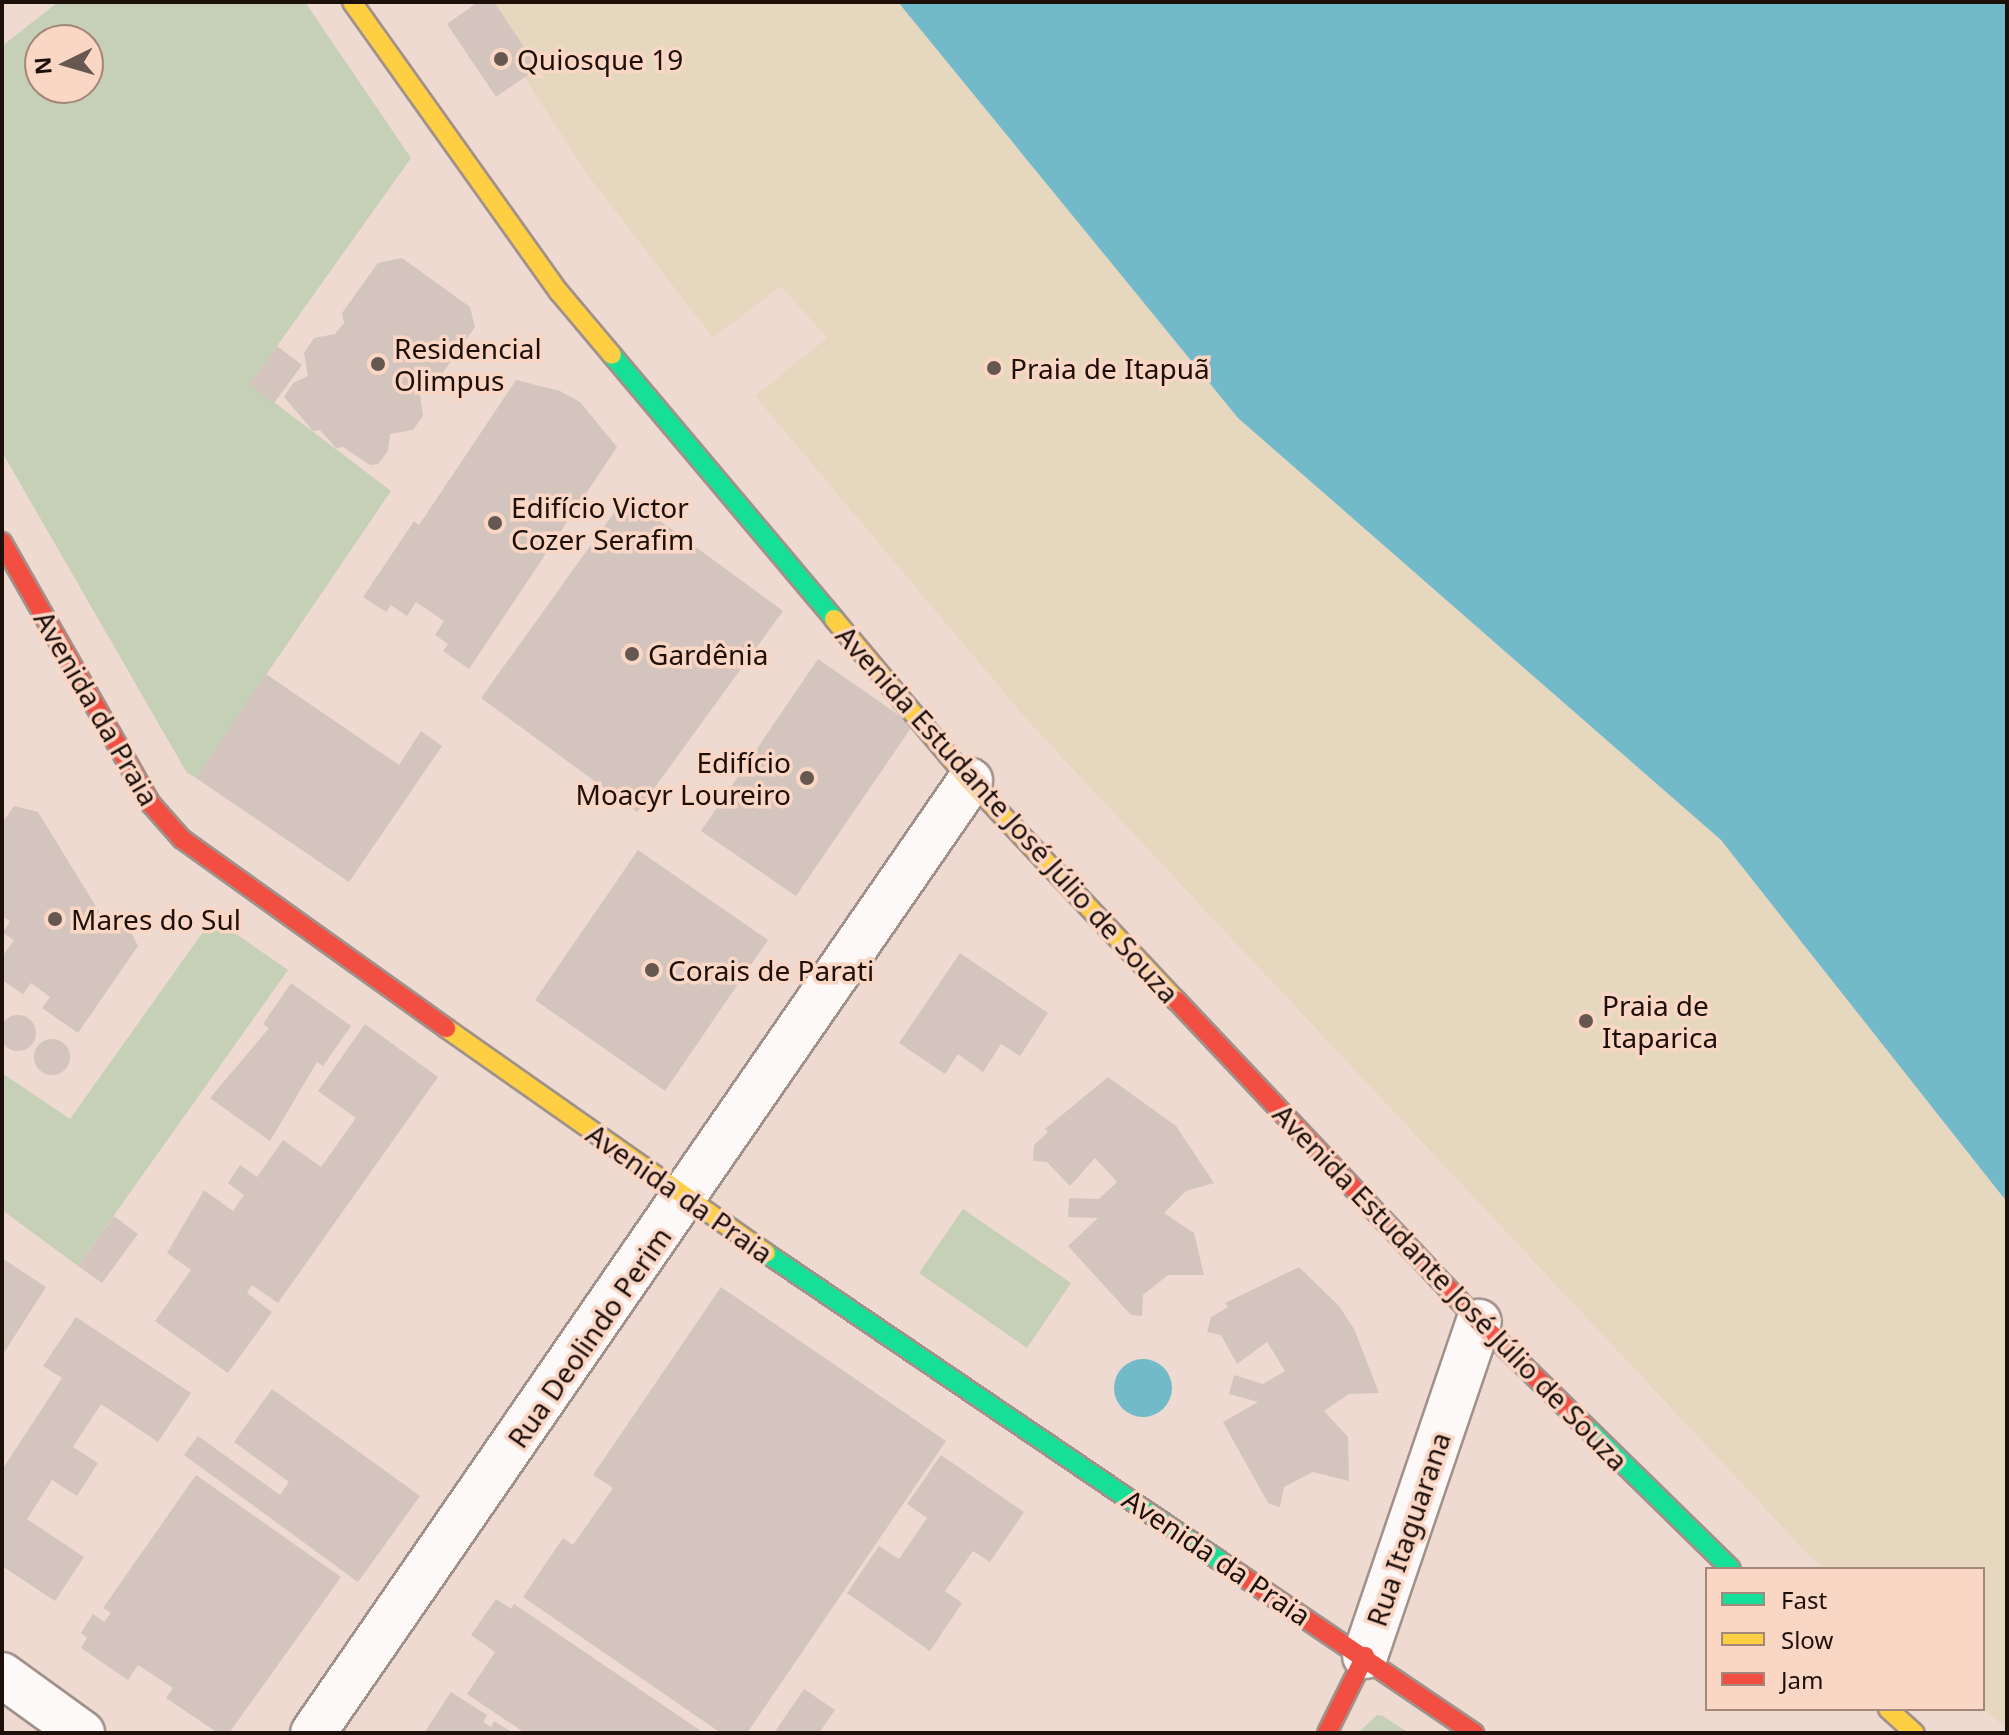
<!DOCTYPE html>
<meta charset="utf-8">
<style>
body{margin:0}
#map{position:relative;width:2009px;height:1735px;overflow:hidden;background:#eedad1;font-family:"Noto Sans",sans-serif}
div>[style]{position:absolute}
.green>*{inset:0;background:#c5d0b7}
.sand>*{inset:0;background:#e6d7bf}
.water>*{inset:0;background:#72bac9}
.round{border-radius:50%}
.building>*{inset:0;background:#d3c4bd}
.roads{filter:drop-shadow(2px 0 #a0918a) drop-shadow(-2px 0 #a0918a) drop-shadow(0 2px #a0918a) drop-shadow(0 -2px #a0918a)}
.street>*{height:44px;margin:-22px;padding:0 22px;transform-origin:22px;border-radius:22px;background:#fcf9f8}
.fast>*{height:18px;margin:-9px;padding:0 9px;transform-origin:9px;border-radius:9px;background:#16e098}
.slow>*{height:18px;margin:-9px;padding:0 9px;transform-origin:9px;border-radius:9px;background:#ffcf43}
.jam>*{height:18px;margin:-9px;padding:0 9px;transform-origin:9px;border-radius:9px;background:#f24e42}
.dots>*{width:22px;height:22px;translate:-50% -50%;box-sizing:border-box;border:4px solid #fad6c5;border-radius:50%}
span{translate:-50% -50%;white-space:nowrap;text-align:center;line-height:1.15;-webkit-text-stroke:7px #fad6c5;paint-order:stroke}
.poi-label{font-size:28px;color:#1d100b}
.left{translate:0 -50%;text-align:left}
.right{translate:-100% -50%;text-align:right}
.street-label{font-size:28px;color:#1d100b}
.frame{position:absolute;inset:0;border:4px solid #1d100b;pointer-events:none}
.legend{position:absolute;left:1705px;top:1567px;width:280px;height:144px;box-sizing:border-box;background:#fad6c5;border:2px solid #a2877b;margin:0;padding:10px 14px;list-style:none;font-size:24px;color:#1d100b}
.legend li{display:flex;align-items:center;gap:16px;height:40px}
.legend b{width:40px;border:2px solid #a2877b}
.north{position:absolute;left:24px;top:24px;width:80px;height:80px;box-sizing:border-box;background:#fad6c5;border:2px solid #a2877b;border-radius:50%;rotate:265deg;font-size:22px;font-weight:700;line-height:32px;text-align:center;color:#1d100b}
.north::after{content:'';display:block;margin:auto;width:28px;height:36px;background:#665750;clip-path:polygon(50% 0,100% 100%,50% 72%,0 100%)}
</style>
<div id="map">
<div class="green">
<div style="clip-path:polygon(evenodd,58px 2px,305px 2px,411px 158px,250px 384px,391px 491px,196px 778px,187px 773px,2px 452px,2px 46px,58px 2px,40px 40px,88px 40px,88px 88px,40px 88px,40px 40px)"></div>
<div style="clip-path:polygon(213px 918px,288px 970px,78px 1266px,2px 1210px,2px 1073px,70px 1119px)"></div>
<div style="clip-path:polygon(963px 1209px,1071px 1283px,1027px 1348px,919px 1273px)"></div>
<div style="clip-path:polygon(1377px 1715px,1383px 1716px,1409px 1733px,1358px 1733px)"></div>
</div>
<div class="sand">
<div style="clip-path:polygon(475px 2px,898px 2px,1238px 418px,1721px 840px,2007px 1202px,2007px 1729px,1983px 1708px,1983px 1569px,1825px 1569px,1805px 1551px,1028px 721px,755px 396px,827px 338px,781px 286px,713px 338px,590px 178px)"></div>
</div>
<div class="water">
<div style="clip-path:polygon(898px 2px,2007px 2px,2007px 1202px,1721px 840px,1238px 418px)"></div>
<div class="round" style="left:1114px;top:1359px;width:58px;height:58px"></div>
</div>
<div class="building">
<div style="clip-path:polygon(478px 2px,494px 2px,538px 68px,496px 97px,447px 24px)"></div>
<div style="clip-path:polygon(402px 258px,470px 307px,475px 327px,437px 381px,420px 395px,423px 416px,413px 430px,390px 434px,388px 451px,378px 464px,370px 465px,343px 447px,336px 448px,320px 430px,313px 431px,284px 397px,293px 383px,308px 376px,304px 353px,314px 338px,335px 334px,344px 323px,342px 313px,378px 263px)"></div>
<div style="clip-path:polygon(277px 346px,302px 365px,274px 403px,250px 384px)"></div>
<div style="clip-path:polygon(516px 380px,560px 391px,580px 402px,617px 447px,469px 669px,443px 651px,448px 644px,435px 635px,444px 621px,416px 602px,407px 616px,391px 605px,386px 612px,363px 597px,414px 521px,419px 525px)"></div>
<div style="clip-path:polygon(626px 496px,783px 611px,637px 812px,481px 698px)"></div>
<div style="clip-path:polygon(818px 659px,913px 725px,796px 896px,701px 831px)"></div>
<div style="clip-path:polygon(266px 674px,399px 765px,421px 731px,442px 746px,349px 882px,196px 778px)"></div>
<div style="clip-path:polygon(14px 806px,38px 812px,108px 926px,129px 928px,138px 946px,78px 1033px,42px 1008px,50px 997px,31px 983px,23px 994px,2px 980px,2px 957px,14px 940px,3px 933px,10px 921px,2px 916px,2px 823px)"></div>
<div style="clip-path:polygon(638px 850px,768px 940px,665px 1091px,535px 1000px)"></div>
<div style="clip-path:polygon(960px 953px,1048px 1013px,1020px 1056px,1001px 1044px,983px 1072px,958px 1054px,945px 1074px,899px 1043px)"></div>
<div style="clip-path:polygon(291px 983px,351px 1026px,323px 1066px,317px 1062px,270px 1141px,210px 1098px,269px 1028px,263px 1024px)"></div>
<div class="round" style="left:0;top:1015px;width:36px;height:36px"></div>
<div style="clip-path:polygon(365px 1024px,438px 1077px,278px 1303px,252px 1285px,247px 1293px,272px 1312px,228px 1373px,155px 1321px,191px 1270px,167px 1253px,204px 1190px,233px 1211px,244px 1195px,228px 1183px,240px 1165px,257px 1177px,283px 1140px,321px 1167px,356px 1118px,318px 1091px)"></div>
<div class="round" style="left:34px;top:1039px;width:36px;height:36px"></div>
<div style="clip-path:polygon(1108px 1077px,1176px 1126px,1214px 1183px,1186px 1191px,1164px 1213px,1194px 1233px,1204px 1275px,1168px 1275px,1143px 1295px,1142px 1316px,1131px 1315px,1068px 1246px,1098px 1218px,1068px 1217px,1069px 1198px,1099px 1199px,1117px 1182px,1095px 1158px,1070px 1186px,1047px 1162px,1033px 1161px,1034px 1145px,1048px 1132px,1045px 1129px)"></div>
<div style="clip-path:polygon(114px 1216px,138px 1234px,102px 1283px,78px 1266px)"></div>
<div style="clip-path:polygon(2px 1258px,46px 1287px,2px 1356px)"></div>
<div style="clip-path:polygon(1299px 1267px,1339px 1306px,1354px 1329px,1379px 1393px,1349px 1394px,1324px 1411px,1348px 1437px,1349px 1481px,1313px 1472px,1284px 1487px,1280px 1507px,1268px 1503px,1223px 1422px,1258px 1402px,1229px 1394px,1234px 1375px,1263px 1384px,1285px 1371px,1267px 1342px,1237px 1364px,1221px 1335px,1207px 1332px,1211px 1317px,1228px 1307px,1225px 1303px)"></div>
<div style="clip-path:polygon(721px 1287px,946px 1441px,747px 1733px,721px 1733px,523px 1597px,563px 1538px,573px 1545px,613px 1488px,593px 1475px)"></div>
<div style="clip-path:polygon(76px 1317px,191px 1393px,158px 1442px,101px 1404px,73px 1447px,98px 1463px,77px 1496px,52px 1480px,27px 1519px,84px 1557px,55px 1601px,2px 1566px,2px 1470px,62px 1378px,43px 1366px)"></div>
<div style="clip-path:polygon(272px 1389px,420px 1496px,358px 1582px,184px 1455px,198px 1436px,280px 1495px,289px 1482px,234px 1442px)"></div>
<div style="clip-path:polygon(941px 1455px,1024px 1512px,990px 1562px,973px 1551px,945px 1591px,962px 1603px,930px 1651px,847px 1593px,879px 1546px,899px 1559px,927px 1518px,907px 1504px)"></div>
<div style="clip-path:polygon(196px 1475px,341px 1577px,229px 1733px,215px 1731px,166px 1698px,173px 1688px,138px 1665px,128px 1680px,81px 1648px,87px 1638px,81px 1633px,93px 1614px,104px 1622px,111px 1613px,103px 1608px)"></div>
<div style="clip-path:polygon(496px 1599px,511px 1609px,514px 1604px,701px 1731px,525px 1733px,467px 1694px,495px 1652px,471px 1635px)"></div>
<div style="clip-path:polygon(804px 1689px,835px 1710px,819px 1733px,774px 1733px)"></div>
<div style="clip-path:polygon(451px 1692px,487px 1715px,483px 1722px,491px 1727px,494px 1721px,513px 1733px,424px 1733px)"></div>
</div>
<div class="roads">
<div class="street">
<div style="left:1365px;top:1656px;width:353px;rotate:-71.2deg"></div>
<div style="left:2px;top:1675px;width:99px;rotate:35.9deg"></div>
<div style="left:313px;top:1733px;width:1157px;rotate:-55.39deg"></div>
</div>
<div class="fast">
<div style="left:612px;top:355px;width:345px;rotate:49.9deg"></div>
<div style="left:766px;top:1253px;width:556px;rotate:34.15deg"></div>
<div style="left:1585px;top:1426px;width:204px;rotate:44.4deg"></div>
</div>
<div class="slow">
<div style="left:352px;top:2px;width:356px;rotate:54.5deg"></div>
<div style="left:559px;top:292px;width:82px;rotate:49.9deg"></div>
<div style="left:834px;top:619px;width:212px;rotate:50deg"></div>
<div style="left:970px;top:781px;width:301px;rotate:46.8deg"></div>
<div style="left:446px;top:1028px;width:391px;rotate:35.1deg"></div>
<div style="left:1888px;top:1709px;width:36px;rotate:42deg"></div>
</div>
<div class="jam">
<div style="left:2px;top:542px;width:301px;rotate:60.4deg"></div>
<div style="left:151px;top:804px;width:47px;rotate:48.5deg"></div>
<div style="left:182px;top:839px;width:325px;rotate:35.6deg"></div>
<div style="left:1176px;top:1000px;width:442px;rotate:46.7deg"></div>
<div style="left:1479px;top:1322px;width:148px;rotate:44.5deg"></div>
<div style="left:1226px;top:1565px;width:300px;rotate:34.1deg"></div>
<div style="left:1327px;top:1733px;width:86px;rotate:-63.7deg"></div>
</div>
</div>
<div class="dots">
<div style="left:501px;top:59px;background:#665750"></div>
<div style="left:378px;top:364px;background:#665750"></div>
<div style="left:994px;top:368px;background:#665750"></div>
<div style="left:495px;top:523px;background:#665750"></div>
<div style="left:632px;top:654px;background:#665750"></div>
<div style="left:807px;top:778px;background:#665750"></div>
<div style="left:55px;top:919px;background:#665750"></div>
<div style="left:652px;top:970px;background:#665750"></div>
<div style="left:1586px;top:1021px;background:#665750"></div>
</div>
<div class="poi-label">
<span class="left" style="left:517px;top:59px">Quiosque 19</span>
<span class="left" style="left:394px;top:364px">Residencial<br>Olimpus</span>
<span class="left" style="left:1010px;top:368px">Praia de Itapuã</span>
<span class="left" style="left:511px;top:523px">Edifício Victor<br>Cozer Serafim</span>
<span class="left" style="left:648px;top:654px">Gardênia</span>
<span class="right" style="left:791px;top:778px">Edifício<br>Moacyr Loureiro</span>
<span class="left" style="left:71px;top:919px">Mares do Sul</span>
<span class="left" style="left:668px;top:970px">Corais de Parati</span>
<span class="left" style="left:1602px;top:1021px">Praia de<br>Itaparica</span>
</div>
<div class="street-label">
<span style="left:97px;top:708px;rotate:60deg">Avenida da Praia</span>
<span style="left:1008px;top:814px;rotate:48deg">Avenida Estudante José Júlio de Souza</span>
<span style="left:680px;top:1193px;rotate:35deg">Avenida da Praia</span>
<span style="left:1451px;top:1287px;rotate:46deg">Avenida Estudante José Júlio de Souza</span>
<span style="left:589px;top:1337px;rotate:-55deg">Rua Deolindo Perim</span>
<span style="left:1408px;top:1529px;rotate:-71deg">Rua Itaguarana</span>
<span style="left:1217px;top:1557px;rotate:34deg">Avenida da Praia</span>
</div>
<div class="frame"></div>
<ul class="legend">
<li><b style="height:10px;background:#16e098"></b>Fast</li>
<li><b style="height:10px;background:#ffcf43"></b>Slow</li>
<li><b style="height:10px;background:#f24e42"></b>Jam</li>
</ul>
<div class="north">N</div>
</div>
